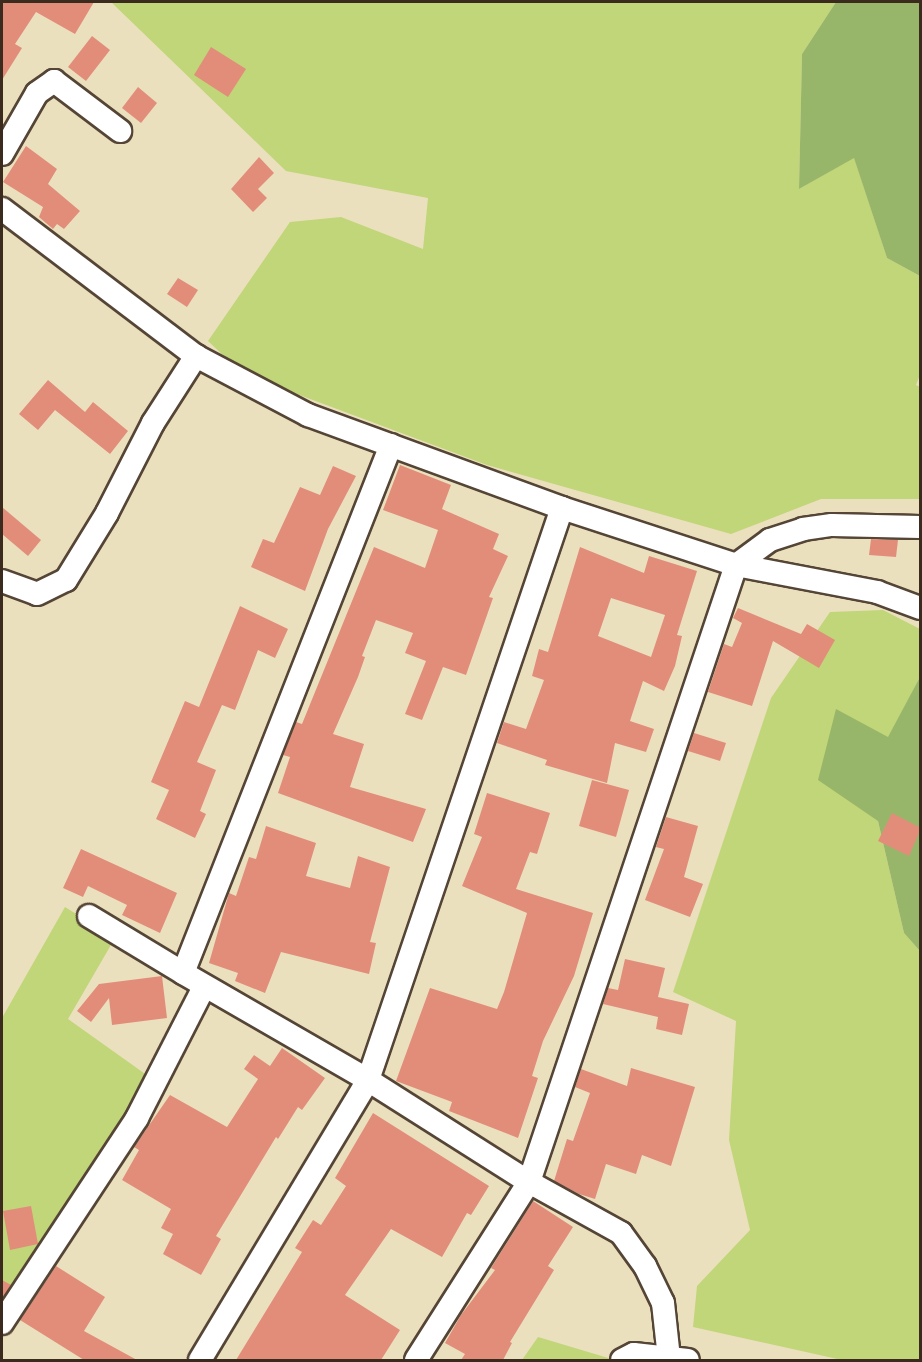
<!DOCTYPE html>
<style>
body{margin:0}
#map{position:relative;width:922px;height:1362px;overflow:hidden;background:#ebe0bd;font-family:"IM FELL DW Pica",serif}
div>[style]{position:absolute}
.green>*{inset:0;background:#c1d579}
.forest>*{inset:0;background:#98b669}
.building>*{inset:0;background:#e28d7a}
.roads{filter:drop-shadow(2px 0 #554536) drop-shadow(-2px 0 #554536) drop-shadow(0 2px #554536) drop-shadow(0 -2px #554536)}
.street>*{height:22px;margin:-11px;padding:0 11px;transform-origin:11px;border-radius:11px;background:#fff}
span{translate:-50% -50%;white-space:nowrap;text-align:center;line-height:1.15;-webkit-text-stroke:4.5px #fbf7ec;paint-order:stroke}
.frame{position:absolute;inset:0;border:3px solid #3b2a1e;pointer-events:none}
</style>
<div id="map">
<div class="green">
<div style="clip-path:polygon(111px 2px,836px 2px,802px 54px,799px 189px,854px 157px,887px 258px,920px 276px,920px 375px,916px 385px,920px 387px,920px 499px,821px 499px,731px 534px,487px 465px,243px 374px,208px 341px,290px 222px,341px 217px,423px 249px,428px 198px,286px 171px)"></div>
<div style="clip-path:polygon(883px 610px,920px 629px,920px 677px,889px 737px,878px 821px,904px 933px,920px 951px,920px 1360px,842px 1360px,693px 1327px,697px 1286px,750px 1230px,729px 1140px,736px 1021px,673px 992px,771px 698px,830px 612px)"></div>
<div style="clip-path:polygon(65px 907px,115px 938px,68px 1019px,148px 1076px,2px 1309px,2px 1018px)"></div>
<div style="clip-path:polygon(538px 1337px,615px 1360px,522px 1360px)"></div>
</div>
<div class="forest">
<div style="clip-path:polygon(836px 2px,920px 2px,920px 276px,887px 258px,854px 158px,799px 189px,802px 54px)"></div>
<div style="clip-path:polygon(920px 677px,920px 951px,904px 933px,878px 821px,818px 780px,836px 709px,888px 737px)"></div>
</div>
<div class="building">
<div style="clip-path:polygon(2px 2px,94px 2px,75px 34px,36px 12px,15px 44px,22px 48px,2px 80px)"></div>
<div style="clip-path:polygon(92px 36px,110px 50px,86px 81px,68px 67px)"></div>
<div style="clip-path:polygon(211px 47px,246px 69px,228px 97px,194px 75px)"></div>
<div style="clip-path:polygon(138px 87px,157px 103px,141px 123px,122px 108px)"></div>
<div style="clip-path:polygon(26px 146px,57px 169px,48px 184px,80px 211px,64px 229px,57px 224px,53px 229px,39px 217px,43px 207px,3px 182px)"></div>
<div style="clip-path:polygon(259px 157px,274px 173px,258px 189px,267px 198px,253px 212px,231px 189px)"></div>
<div style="clip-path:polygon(178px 278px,198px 290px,187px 307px,167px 294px)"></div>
<div style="clip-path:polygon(48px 380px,85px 412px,93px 402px,128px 431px,110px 454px,55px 410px,38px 430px,19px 414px)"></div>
<div style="clip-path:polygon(400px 465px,451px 485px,442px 509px,499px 534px,493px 549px,508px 556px,489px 597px,493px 598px,466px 675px,443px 667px,422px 720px,405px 714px,426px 661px,405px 653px,413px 633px,376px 620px,362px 656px,365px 657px,358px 677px,333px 734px,364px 744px,350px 787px,426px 809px,413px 842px,278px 793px,290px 757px,283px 755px,296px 722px,302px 724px,374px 547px,425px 568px,438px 530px,383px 510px)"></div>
<div style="clip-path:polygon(333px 466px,356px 476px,328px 529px,305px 591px,251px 567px,263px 539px,274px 543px,300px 487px,320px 495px)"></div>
<div style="clip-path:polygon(2px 507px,41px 540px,28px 556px,2px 534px)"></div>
<div style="clip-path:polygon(871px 539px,898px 540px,896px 557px,869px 555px)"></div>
<div style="clip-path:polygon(evenodd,580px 547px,644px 573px,649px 556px,697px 571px,677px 635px,682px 636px,675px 666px,664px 691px,643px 681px,630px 721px,654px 729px,646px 752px,615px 743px,607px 783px,545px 765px,547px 760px,497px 743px,504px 722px,526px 729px,544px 680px,532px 676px,539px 649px,548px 652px,580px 547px,611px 598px,665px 615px,651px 657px,598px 636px,611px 598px)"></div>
<div style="clip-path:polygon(240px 606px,288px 629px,275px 658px,258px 650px,235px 710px,222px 705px,197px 762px,216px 770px,200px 811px,206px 814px,195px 838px,156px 819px,169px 790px,151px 782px,185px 701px,199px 707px)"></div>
<div style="clip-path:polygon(738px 608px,801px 634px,807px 624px,835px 640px,819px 668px,773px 641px,752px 706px,708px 692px,724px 644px,732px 647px,742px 623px,733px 618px)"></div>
<div style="clip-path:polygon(694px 733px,726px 743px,720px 761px,688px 751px)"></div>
<div style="clip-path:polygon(592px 780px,629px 790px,616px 837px,579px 826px)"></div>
<div style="clip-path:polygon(487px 793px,550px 813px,537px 854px,530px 852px,516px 889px,593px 913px,574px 976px,543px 1041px,532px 1076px,538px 1078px,518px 1138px,449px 1111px,452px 1102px,396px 1081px,430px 988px,497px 1009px,504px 992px,527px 913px,462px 886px,482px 837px,474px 834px)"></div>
<div style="clip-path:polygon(892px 813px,921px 828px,909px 856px,878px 841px)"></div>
<div style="clip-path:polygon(666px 817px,698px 826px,684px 877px,703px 884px,690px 917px,645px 900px,664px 849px,656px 847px)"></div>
<div style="clip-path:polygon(266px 826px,316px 843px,306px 876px,350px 888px,358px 856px,390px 867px,370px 942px,376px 943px,369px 974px,281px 952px,265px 993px,235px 981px,238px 973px,209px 963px,229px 893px,236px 896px,249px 857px,256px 859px)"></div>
<div style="clip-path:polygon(81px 849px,177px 893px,160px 933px,122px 915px,127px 905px,88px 886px,83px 897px,63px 888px)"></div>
<div style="clip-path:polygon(625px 959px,665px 968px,658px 997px,689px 1004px,682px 1035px,656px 1029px,658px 1017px,603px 1004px,608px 988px,618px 990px)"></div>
<div style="clip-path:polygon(162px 976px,167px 1018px,112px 1025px,109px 998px,91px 1022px,77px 1011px,99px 984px)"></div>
<div style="clip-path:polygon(282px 1048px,325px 1078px,302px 1110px,298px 1107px,278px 1139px,276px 1137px,216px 1236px,221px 1239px,201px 1275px,163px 1254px,173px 1234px,161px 1228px,171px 1209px,122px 1180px,139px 1150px,134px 1147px,170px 1095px,227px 1127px,258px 1079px,244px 1069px,254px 1055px,270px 1066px)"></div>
<div style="clip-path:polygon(631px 1068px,695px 1087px,671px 1166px,642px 1155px,636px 1174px,606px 1164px,595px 1199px,579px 1194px,554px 1181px,567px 1139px,573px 1141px,590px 1093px,575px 1087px,581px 1069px,627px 1086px)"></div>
<div style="clip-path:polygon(373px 1113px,489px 1186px,471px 1215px,467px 1213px,442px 1257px,391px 1229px,345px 1295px,400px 1330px,381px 1360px,236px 1360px,302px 1252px,295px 1248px,313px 1220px,321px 1225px,346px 1186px,335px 1178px)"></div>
<div style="clip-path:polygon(533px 1201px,573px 1227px,548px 1266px,554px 1270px,510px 1342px,512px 1343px,503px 1360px,461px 1360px,465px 1354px,445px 1343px,461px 1315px,495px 1270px,491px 1268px)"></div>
<div style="clip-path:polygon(31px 1206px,38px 1244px,10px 1250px,3px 1211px)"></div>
<div style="clip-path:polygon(56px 1266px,105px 1297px,84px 1331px,137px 1360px,84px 1360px,20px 1320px)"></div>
<div style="clip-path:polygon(2px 1280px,11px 1285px,2px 1299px)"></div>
</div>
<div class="roads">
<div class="street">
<div style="left:2px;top:154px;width:70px;rotate:-60.2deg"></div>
<div style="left:37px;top:93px;width:21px;rotate:-35deg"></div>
<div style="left:54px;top:81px;width:83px;rotate:37.1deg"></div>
<div style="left:2px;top:209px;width:243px;rotate:37.2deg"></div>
<div style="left:196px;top:356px;width:127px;rotate:27.8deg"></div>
<div style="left:308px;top:415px;width:270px;rotate:20.1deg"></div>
<div style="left:562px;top:508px;width:183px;rotate:18.1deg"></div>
<div style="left:736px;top:565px;width:144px;rotate:10.8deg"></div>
<div style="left:877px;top:592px;width:46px;rotate:20.4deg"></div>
<div style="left:391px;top:445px;width:567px;rotate:111.5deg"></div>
<div style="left:183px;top:973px;width:214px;rotate:30deg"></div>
<div style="left:368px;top:1080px;width:191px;rotate:32.4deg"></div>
<div style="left:529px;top:1182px;width:105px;rotate:29deg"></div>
<div style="left:621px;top:1233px;width:41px;rotate:54deg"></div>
<div style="left:645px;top:1266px;width:41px;rotate:64.1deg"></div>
<div style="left:663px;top:1303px;width:55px;rotate:83.8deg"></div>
<div style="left:2px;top:581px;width:37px;rotate:20deg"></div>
<div style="left:37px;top:594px;width:32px;rotate:-26deg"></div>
<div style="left:66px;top:580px;width:79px;rotate:-58.5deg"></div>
<div style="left:107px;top:513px;width:101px;rotate:-62.9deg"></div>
<div style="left:153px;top:423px;width:80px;rotate:-57.3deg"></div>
<div style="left:89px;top:916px;width:110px;rotate:31.2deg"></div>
<div style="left:2px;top:1323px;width:245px;rotate:-56.6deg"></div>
<div style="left:137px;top:1118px;width:147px;rotate:-62.9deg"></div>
<div style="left:200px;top:1360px;width:327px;rotate:-59deg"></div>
<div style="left:368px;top:1080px;width:604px;rotate:-71.27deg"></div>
<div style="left:416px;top:1360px;width:211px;rotate:-57.6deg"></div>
<div style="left:529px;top:1182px;width:651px;rotate:-71.45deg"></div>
<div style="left:736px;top:565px;width:42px;rotate:-36.3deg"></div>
<div style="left:770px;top:540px;width:35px;rotate:-18deg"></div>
<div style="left:803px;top:529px;width:29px;rotate:-8deg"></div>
<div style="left:832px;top:525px;width:88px;rotate:1.3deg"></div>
<div style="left:622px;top:1360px;width:13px;rotate:-27deg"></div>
<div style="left:634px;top:1354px;width:54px;rotate:6.3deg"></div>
</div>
</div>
<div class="frame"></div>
</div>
